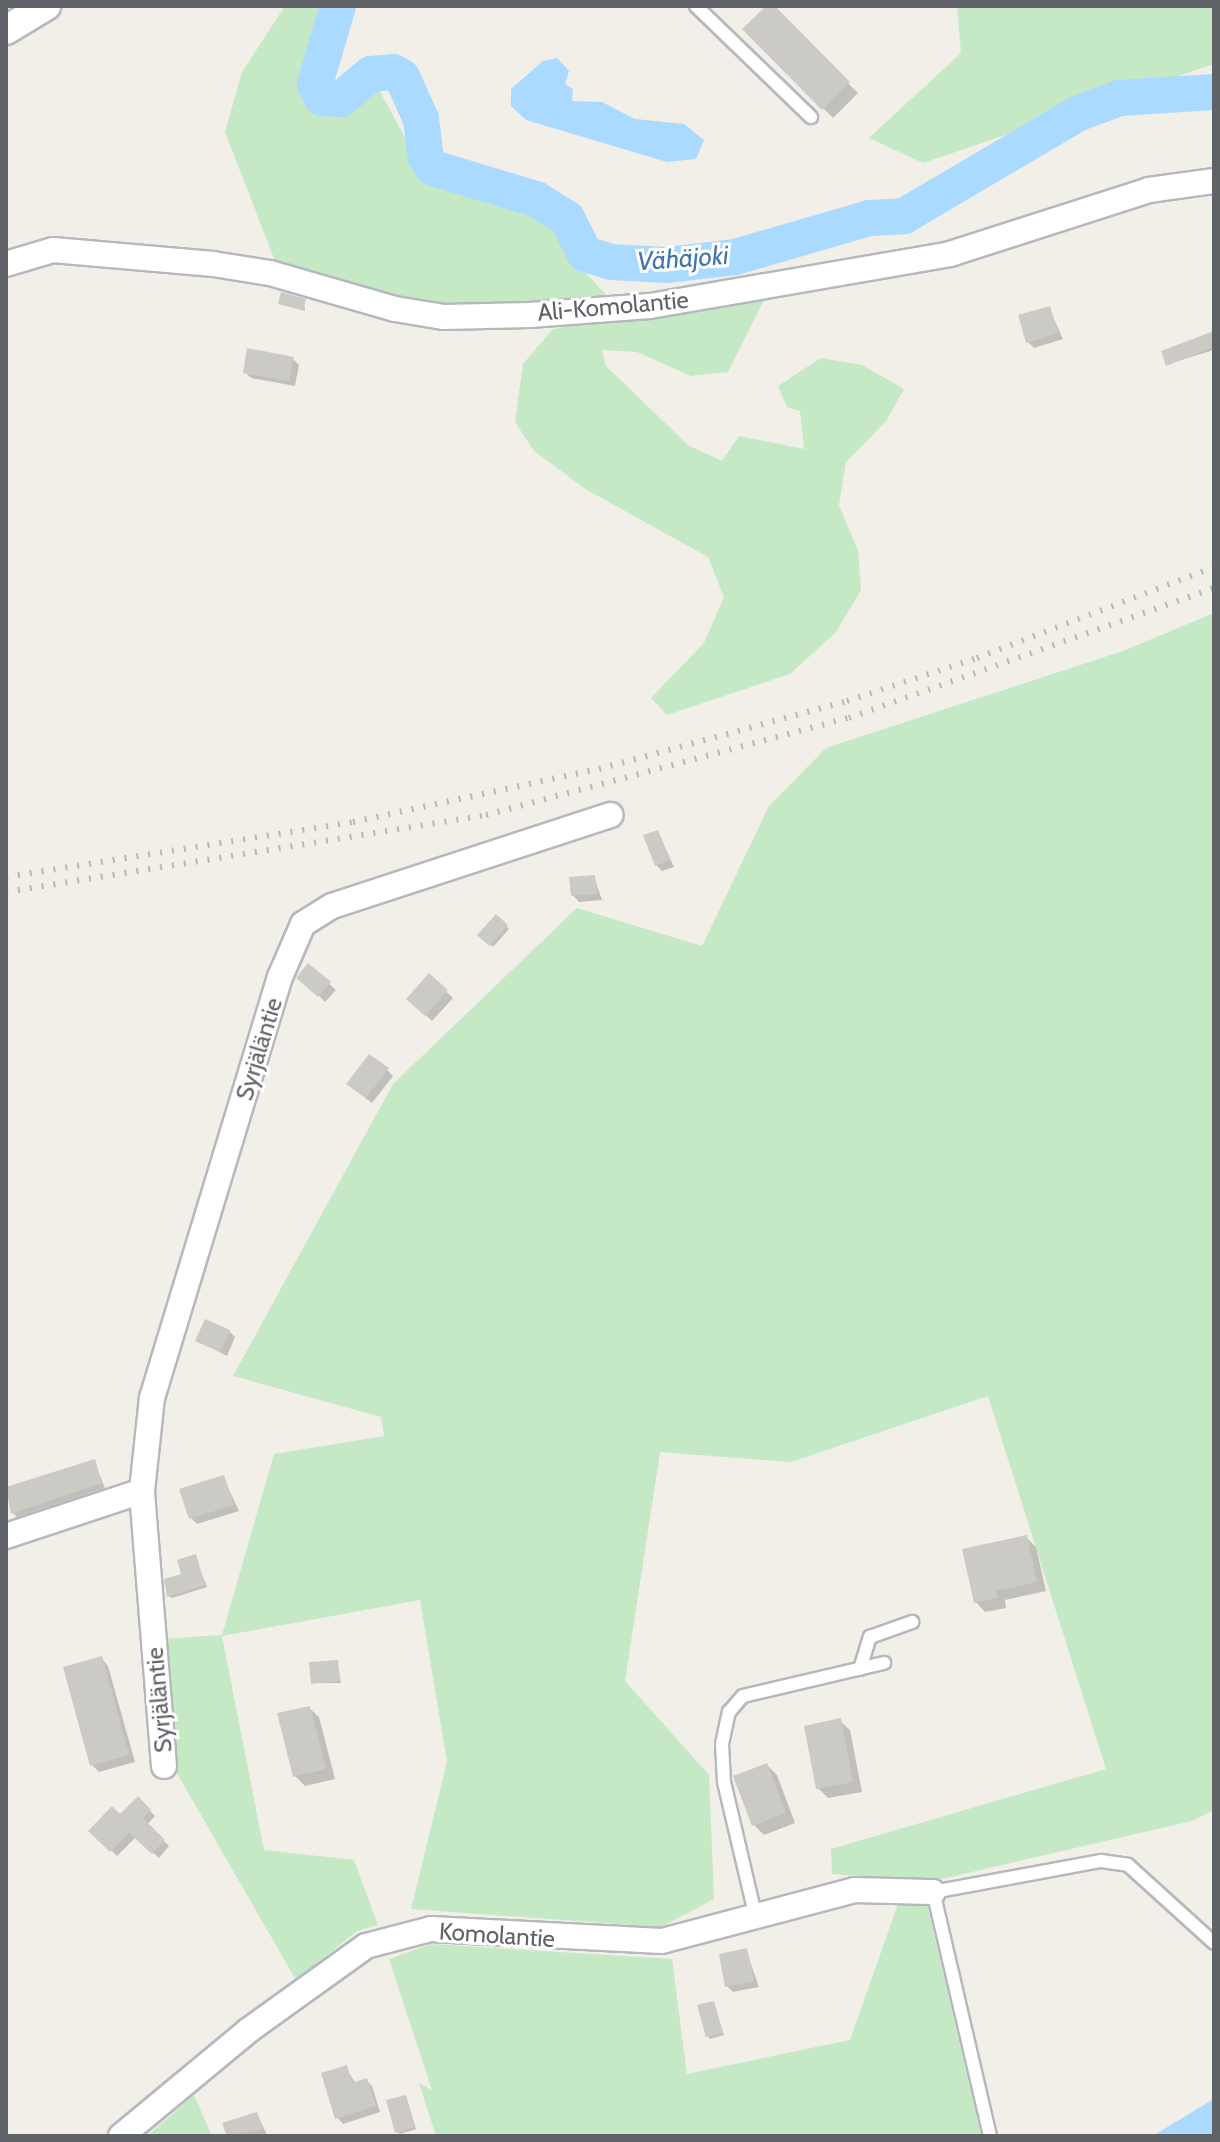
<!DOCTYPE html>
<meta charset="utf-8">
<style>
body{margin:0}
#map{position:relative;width:1220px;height:2142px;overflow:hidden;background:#f1efe8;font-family:Cabin,sans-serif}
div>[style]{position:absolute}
.green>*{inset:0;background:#c5e8c5}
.water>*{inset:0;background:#aadaff}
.shadow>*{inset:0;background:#0003}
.river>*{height:36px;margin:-18px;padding:0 18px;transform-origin:18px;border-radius:18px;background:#aadaff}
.building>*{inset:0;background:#cccac5}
.roads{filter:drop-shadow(2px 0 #b5b8bc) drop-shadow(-2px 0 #b5b8bc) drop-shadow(0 2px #b5b8bc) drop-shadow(0 -2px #b5b8bc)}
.service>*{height:12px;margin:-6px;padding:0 6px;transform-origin:6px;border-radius:6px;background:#fff}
.minor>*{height:24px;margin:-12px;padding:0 12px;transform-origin:12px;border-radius:12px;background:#fff}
.tertiary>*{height:28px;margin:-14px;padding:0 14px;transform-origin:14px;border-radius:14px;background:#fff}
.rail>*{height:6px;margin-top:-3px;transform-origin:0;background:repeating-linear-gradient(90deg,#b6b7b8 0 2px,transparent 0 12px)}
span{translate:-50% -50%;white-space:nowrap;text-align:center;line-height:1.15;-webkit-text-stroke:6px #fff;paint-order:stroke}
.street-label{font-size:24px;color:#5f6368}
.water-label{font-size:26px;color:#4174aa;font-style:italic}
.frame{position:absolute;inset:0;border:8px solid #5f6368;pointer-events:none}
</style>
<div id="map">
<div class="green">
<div style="clip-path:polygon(285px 6px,323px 6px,310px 92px,328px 108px,376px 84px,425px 175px,551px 224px,567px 253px,609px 298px,440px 305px,396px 301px,277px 266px,225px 132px,242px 72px)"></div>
<div style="clip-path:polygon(957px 6px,1214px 6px,1214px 64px,923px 163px,869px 138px,961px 53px)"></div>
<div style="clip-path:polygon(764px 300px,728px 372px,691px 376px,637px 352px,602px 350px,606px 366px,688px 445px,722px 461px,739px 436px,804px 449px,800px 411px,787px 407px,778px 386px,821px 358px,862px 365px,904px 389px,887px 420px,846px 462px,839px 505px,858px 551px,861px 590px,836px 632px,790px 674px,667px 715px,651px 698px,704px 643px,724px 597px,708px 557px,587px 490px,534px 451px,515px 422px,523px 364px,552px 330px,604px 316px)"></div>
<div style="clip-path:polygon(1214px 613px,1214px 1810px,1192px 1821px,933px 1881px,832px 1874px,831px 1849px,1106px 1769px,988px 1396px,791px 1462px,660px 1452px,625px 1681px,709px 1775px,714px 1899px,661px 1927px,411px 1909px,447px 1762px,420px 1600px,222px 1636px,264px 1850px,354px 1860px,378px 1925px,357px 1931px,296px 1980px,171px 1763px,163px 1639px,222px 1635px,274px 1454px,384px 1436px,381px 1417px,233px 1376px,393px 1084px,577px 908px,702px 946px,769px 806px,826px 748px,1123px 651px)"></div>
<div style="clip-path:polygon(899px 1901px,927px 1904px,981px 2136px,436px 2136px,419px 2083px,432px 2090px,389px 1959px,431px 1944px,672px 1959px,687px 2074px,850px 2040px)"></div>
<div style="clip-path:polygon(194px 2095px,212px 2136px,147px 2136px)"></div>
</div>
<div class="water">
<div style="clip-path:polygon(557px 58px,569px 71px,565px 84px,573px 89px,572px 101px,602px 102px,635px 119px,684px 124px,704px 140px,696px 159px,667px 162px,526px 120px,511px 106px,511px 89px,543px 61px)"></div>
<div style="clip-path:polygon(1212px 2100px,1214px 2136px,1158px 2136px,1156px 2134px)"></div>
</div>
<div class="shadow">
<div style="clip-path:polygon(769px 6px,858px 93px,833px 118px,745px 29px)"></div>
<div style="clip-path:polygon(304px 301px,305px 311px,280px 304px)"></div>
<div style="clip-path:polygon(1049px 308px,1063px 339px,1034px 348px,1028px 342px)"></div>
<div style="clip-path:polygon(1214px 333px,1214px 350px,1168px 364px)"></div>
<div style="clip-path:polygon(293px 359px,299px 365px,295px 386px,251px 378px,245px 372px)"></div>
<div style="clip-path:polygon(658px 832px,674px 867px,662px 871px,656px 865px)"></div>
<div style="clip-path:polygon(594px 877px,602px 900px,579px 902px,573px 895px)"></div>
<div style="clip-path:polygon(496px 917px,509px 929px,493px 947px,480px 935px)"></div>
<div style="clip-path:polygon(308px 965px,336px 990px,325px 1002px,300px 975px)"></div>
<div style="clip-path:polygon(429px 976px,453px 998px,432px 1021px,409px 999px)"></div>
<div style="clip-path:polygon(387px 1070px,393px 1076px,372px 1103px,355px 1090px)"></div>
<div style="clip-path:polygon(229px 1331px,235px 1337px,227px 1356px,198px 1341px)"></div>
<div style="clip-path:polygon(94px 1461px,105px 1488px,17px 1517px,13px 1513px,6px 1489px)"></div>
<div style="clip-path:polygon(223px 1477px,239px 1511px,197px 1524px,191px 1518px)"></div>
<div style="clip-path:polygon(1026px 1537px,1036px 1547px,1046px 1591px,1005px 1600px,1006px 1608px,985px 1612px,976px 1602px)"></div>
<div style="clip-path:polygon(195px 1557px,207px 1587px,172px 1598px,169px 1596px)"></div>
<div style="clip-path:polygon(101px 1658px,108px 1666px,135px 1762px,99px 1772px,92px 1765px)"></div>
<div style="clip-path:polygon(337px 1662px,341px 1683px,313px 1683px)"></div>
<div style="clip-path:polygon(309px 1708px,319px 1717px,335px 1779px,305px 1786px,295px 1776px)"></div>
<div style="clip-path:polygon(840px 1721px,850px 1730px,862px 1792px,828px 1798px,818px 1788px)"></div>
<div style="clip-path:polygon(767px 1765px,777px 1775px,795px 1823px,764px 1835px,754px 1825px)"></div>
<div style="clip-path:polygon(138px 1799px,155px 1816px,147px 1825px,169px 1846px,159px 1858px,136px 1837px,117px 1856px,91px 1831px,120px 1817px)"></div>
<div style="clip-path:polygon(746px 1950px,759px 1987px,733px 1992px,727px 1986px)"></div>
<div style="clip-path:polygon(713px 2003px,724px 2035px,710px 2039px,708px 2036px)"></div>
<div style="clip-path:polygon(346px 2068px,356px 2084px,366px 2080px,372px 2086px,380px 2112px,343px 2124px,337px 2117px)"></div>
<div style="clip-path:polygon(406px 2097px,416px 2129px,400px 2134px,397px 2132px)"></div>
<div style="clip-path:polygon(257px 2114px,267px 2135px,229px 2136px,225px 2124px)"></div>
</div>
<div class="river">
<div style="left:338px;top:6px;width:81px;rotate:106.4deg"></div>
<div style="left:315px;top:84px;width:16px;rotate:63deg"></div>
<div style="left:322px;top:98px;width:19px;rotate:3deg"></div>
<div style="left:341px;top:99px;width:39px;rotate:-40deg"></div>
<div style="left:371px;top:74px;width:22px;rotate:-5deg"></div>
<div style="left:393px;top:72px;width:10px;rotate:29deg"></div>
<div style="left:402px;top:77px;width:46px;rotate:65.7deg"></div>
<div style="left:421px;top:119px;width:39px;rotate:83deg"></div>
<div style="left:426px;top:158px;width:12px;rotate:55deg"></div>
<div style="left:433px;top:168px;width:108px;rotate:16.8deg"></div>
<div style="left:536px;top:199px;width:36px;rotate:32deg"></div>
<div style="left:567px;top:218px;width:40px;rotate:63.4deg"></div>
<div style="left:585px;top:254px;width:27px;rotate:17deg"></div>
<div style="left:611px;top:262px;width:56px;rotate:3.1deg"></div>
<div style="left:667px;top:265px;width:68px;rotate:-6.7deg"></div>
<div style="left:735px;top:257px;width:140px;rotate:-16.2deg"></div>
<div style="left:869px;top:218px;width:35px;rotate:-3deg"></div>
<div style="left:904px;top:216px;width:201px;rotate:-30.5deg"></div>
<div style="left:1077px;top:114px;width:46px;rotate:-20.4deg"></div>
<div style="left:1120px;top:98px;width:94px;rotate:-3.7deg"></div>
</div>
<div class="building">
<div style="clip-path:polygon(766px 6px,775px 6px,850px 82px,822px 110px,742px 29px)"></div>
<div style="clip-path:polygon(281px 292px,306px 299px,303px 310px,278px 304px)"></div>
<div style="clip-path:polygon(1050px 306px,1058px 333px,1026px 343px,1018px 315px)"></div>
<div style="clip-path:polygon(1214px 331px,1214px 347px,1166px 366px,1161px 351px)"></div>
<div style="clip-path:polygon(247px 348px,294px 357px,289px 381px,243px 373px)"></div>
<div style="clip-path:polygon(658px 830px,670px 860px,655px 866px,643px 835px)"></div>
<div style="clip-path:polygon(595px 875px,597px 894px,571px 896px,569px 877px)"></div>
<div style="clip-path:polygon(496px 914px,508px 925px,489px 946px,477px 935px)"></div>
<div style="clip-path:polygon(308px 963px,331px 982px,318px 997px,296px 978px)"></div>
<div style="clip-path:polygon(429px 973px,448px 990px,425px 1016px,406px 999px)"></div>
<div style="clip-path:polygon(369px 1054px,389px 1068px,366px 1098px,346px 1084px)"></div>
<div style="clip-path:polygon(205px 1319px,230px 1330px,220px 1352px,195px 1341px)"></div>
<div style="clip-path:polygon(95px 1459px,102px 1483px,11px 1514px,6px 1487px)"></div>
<div style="clip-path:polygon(224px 1475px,234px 1505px,189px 1519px,179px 1489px)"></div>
<div style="clip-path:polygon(1027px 1535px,1037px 1582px,996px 1591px,998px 1598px,974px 1603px,962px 1549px)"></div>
<div style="clip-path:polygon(196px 1554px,205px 1585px,167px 1597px,164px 1579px,181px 1574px,177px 1560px)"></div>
<div style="clip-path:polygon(102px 1656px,129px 1755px,90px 1766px,63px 1667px)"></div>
<div style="clip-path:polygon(338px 1660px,340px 1681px,311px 1684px,309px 1662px)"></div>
<div style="clip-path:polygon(310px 1706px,326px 1769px,293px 1777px,277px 1713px)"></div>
<div style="clip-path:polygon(841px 1718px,853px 1782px,816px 1789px,804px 1726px)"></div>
<div style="clip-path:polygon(767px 1763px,786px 1813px,752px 1826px,733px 1776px)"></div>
<div style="clip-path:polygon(138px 1796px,151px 1810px,143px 1818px,165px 1840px,152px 1854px,129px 1833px,110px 1852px,88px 1831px,112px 1806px,120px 1814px)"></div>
<div style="clip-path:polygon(747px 1948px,754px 1981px,725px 1987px,719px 1954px)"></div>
<div style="clip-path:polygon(714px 2001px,723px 2033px,706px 2037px,697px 2005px)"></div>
<div style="clip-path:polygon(347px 2065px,352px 2083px,367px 2078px,376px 2106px,335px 2119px,321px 2073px)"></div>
<div style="clip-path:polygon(406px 2095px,415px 2127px,395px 2133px,386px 2100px)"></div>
<div style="clip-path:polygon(257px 2112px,263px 2129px,227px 2136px,222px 2123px)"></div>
</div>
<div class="roads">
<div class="service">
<div style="left:696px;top:6px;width:160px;rotate:44deg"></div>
<div style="left:860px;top:1669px;width:34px;rotate:-73deg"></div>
<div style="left:870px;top:1637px;width:45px;rotate:-19.7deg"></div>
<div style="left:755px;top:1914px;width:136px;rotate:-103.2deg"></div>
<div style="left:724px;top:1782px;width:38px;rotate:-93deg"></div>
<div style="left:722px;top:1744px;width:33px;rotate:-78deg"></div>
<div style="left:729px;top:1712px;width:21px;rotate:-49deg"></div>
<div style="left:743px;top:1696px;width:145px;rotate:-13.2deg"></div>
<div style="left:990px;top:2136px;width:251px;rotate:-103.1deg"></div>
<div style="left:933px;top:1892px;width:171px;rotate:-10.5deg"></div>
<div style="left:1101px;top:1861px;width:27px;rotate:8deg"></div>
<div style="left:1128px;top:1865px;width:116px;rotate:42.2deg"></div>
</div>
<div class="minor">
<div style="left:6px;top:264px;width:49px;rotate:-16.6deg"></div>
<div style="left:53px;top:250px;width:161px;rotate:5deg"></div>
<div style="left:213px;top:264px;width:58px;rotate:9deg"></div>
<div style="left:270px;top:273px;width:130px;rotate:16.1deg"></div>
<div style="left:395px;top:309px;width:50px;rotate:9.3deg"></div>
<div style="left:444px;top:317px;width:86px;rotate:-1.3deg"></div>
<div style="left:530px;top:315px;width:120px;rotate:-4.3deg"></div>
<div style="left:650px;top:306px;width:304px;rotate:-9.8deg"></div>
<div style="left:950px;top:254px;width:209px;rotate:-17.8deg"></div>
<div style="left:1149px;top:190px;width:66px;rotate:-7.9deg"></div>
<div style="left:6px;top:1536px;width:143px;rotate:-18.3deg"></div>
<div style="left:164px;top:1766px;width:276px;rotate:-94.6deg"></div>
<div style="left:142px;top:1491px;width:94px;rotate:-83.9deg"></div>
<div style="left:152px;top:1398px;width:440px;rotate:-73.1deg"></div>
<div style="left:280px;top:977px;width:58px;rotate:-66.5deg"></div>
<div style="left:303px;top:924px;width:34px;rotate:-32deg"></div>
<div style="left:332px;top:906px;width:293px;rotate:-18.1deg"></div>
<div style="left:121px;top:2136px;width:166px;rotate:-39.6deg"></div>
<div style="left:249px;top:2030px;width:144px;rotate:-35.7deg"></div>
<div style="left:366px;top:1946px;width:67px;rotate:-14.7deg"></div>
<div style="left:431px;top:1929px;width:231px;rotate:3deg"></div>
<div style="left:662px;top:1941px;width:200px;rotate:-14.8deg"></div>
<div style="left:855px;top:1890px;width:78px;rotate:1.5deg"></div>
</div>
<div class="tertiary">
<div style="left:6px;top:30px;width:47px;rotate:-31deg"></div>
</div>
</div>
<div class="rail">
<div style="left:6px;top:877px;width:351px;rotate:-9deg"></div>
<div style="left:353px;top:822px;width:252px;rotate:-12.2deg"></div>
<div style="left:599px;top:769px;width:257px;rotate:-15.3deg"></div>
<div style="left:847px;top:701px;width:137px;rotate:-18.3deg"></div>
<div style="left:977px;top:658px;width:254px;rotate:-21deg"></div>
<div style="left:6px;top:892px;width:486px;rotate:-9.1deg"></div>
<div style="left:486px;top:815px;width:376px;rotate:-15deg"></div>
<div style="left:849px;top:718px;width:387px;rotate:-19.6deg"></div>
</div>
<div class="street-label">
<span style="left:613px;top:306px;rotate:-5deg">Ali-Komolantie</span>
<span style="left:259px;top:1049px;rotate:-73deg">Syrjäläntie</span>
<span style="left:159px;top:1700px;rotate:-95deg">Syrjäläntie</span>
<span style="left:497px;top:1935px;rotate:4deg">Komolantie</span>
</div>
<div class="water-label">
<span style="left:683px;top:259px;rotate:-4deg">Vähäjoki</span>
</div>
<div class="frame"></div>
</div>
